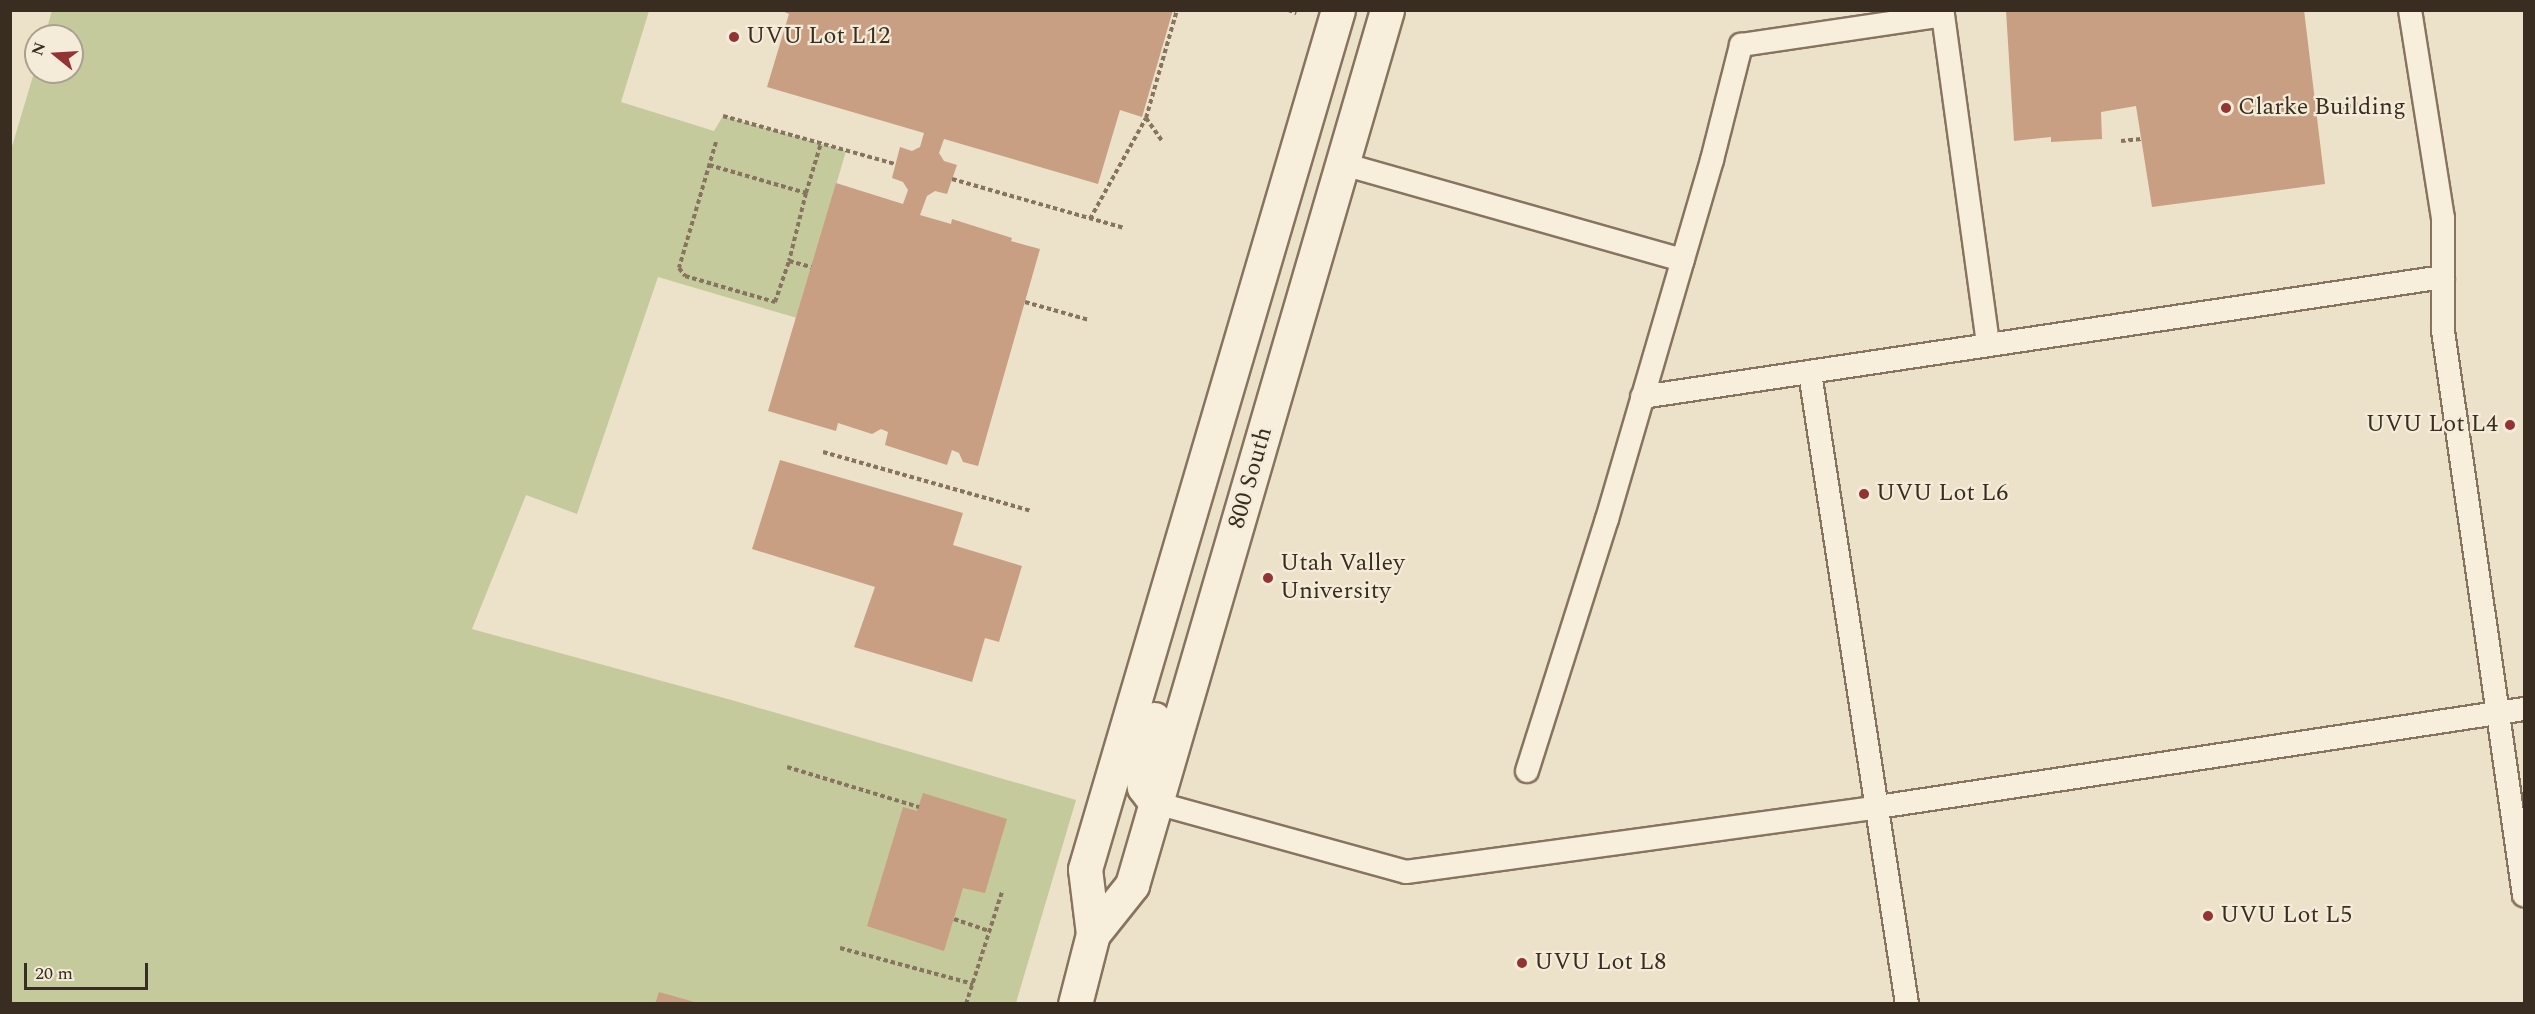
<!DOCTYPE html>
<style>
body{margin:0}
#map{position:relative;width:2535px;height:1014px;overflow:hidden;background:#ece2c9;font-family:Spectral,serif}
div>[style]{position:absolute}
.green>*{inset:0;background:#c5ca9d}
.building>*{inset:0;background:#c89f82}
.path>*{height:4px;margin-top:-2px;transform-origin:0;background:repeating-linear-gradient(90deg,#87745f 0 4.5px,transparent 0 7.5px)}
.roads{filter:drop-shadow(2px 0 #87745f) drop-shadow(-2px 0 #87745f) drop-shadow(0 2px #87745f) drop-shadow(0 -2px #87745f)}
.lane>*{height:22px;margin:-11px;padding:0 11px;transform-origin:11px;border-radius:11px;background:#f7efdc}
.secondary>*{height:33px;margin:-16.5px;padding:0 16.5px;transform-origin:16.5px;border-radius:16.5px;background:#f7efdc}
.dots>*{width:16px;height:16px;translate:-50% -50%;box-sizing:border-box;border:3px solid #f4ecd8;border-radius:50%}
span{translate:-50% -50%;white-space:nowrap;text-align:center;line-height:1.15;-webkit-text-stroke:4.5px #f4ecd8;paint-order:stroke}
.poi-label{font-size:24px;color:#392d21}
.left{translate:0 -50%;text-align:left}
.right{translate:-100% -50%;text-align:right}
.street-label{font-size:24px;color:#392d21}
.frame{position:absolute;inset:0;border:12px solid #392d21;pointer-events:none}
.north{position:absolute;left:24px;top:24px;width:60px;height:60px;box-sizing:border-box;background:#f4ecd8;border:2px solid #a9a08f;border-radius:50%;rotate:288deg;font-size:16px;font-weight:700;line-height:24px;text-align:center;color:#392d21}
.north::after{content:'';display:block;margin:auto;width:21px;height:27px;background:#933334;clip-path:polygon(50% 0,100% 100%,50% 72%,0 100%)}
.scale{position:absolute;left:24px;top:963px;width:124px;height:27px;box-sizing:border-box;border:3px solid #392d21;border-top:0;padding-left:8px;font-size:18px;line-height:21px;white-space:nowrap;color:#392d21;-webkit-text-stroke:4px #f4ecd8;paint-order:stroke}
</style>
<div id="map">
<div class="green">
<div style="clip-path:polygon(52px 10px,649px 11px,621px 102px,714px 131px,723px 116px,846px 151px,797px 318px,658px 277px,577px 514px,526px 495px,472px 629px,735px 701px,1076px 800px,1016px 1003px,11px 1003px,10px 153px,36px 66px,36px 72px,72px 72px,72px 36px,45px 36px)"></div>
</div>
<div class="building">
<div style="clip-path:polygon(780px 10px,1173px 10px,1142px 117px,1120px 110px,1098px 184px,944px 139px,939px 153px,944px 161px,957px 165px,947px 194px,935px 191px,927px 196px,920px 215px,951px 224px,952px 219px,1012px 238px,1011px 241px,1040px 249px,978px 466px,963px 462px,959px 453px,952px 450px,947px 465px,885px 445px,888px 432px,881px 429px,872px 434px,838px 423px,836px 431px,768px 411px,836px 183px,903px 204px,908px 190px,903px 182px,892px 178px,900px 147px,912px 151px,920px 147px,924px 133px,767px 87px,789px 14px)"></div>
<div style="clip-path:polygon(2006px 10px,2304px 10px,2325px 184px,2152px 207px,2136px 106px,2101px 112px,2102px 139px,2051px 142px,2051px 137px,2014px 141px)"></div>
<div style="clip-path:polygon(780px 460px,963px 513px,953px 545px,1022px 566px,999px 642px,985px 638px,972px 682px,854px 647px,875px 587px,752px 549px)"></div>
<div style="clip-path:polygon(923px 793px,1007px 819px,985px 893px,963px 888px,944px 951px,867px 926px,903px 807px,917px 811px)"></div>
<div style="clip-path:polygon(659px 992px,698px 1003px,698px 1004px,655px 1004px)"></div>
</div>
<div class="path">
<div style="left:1288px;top:10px;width:9px;rotate:21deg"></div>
<div style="left:2317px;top:112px;width:42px;rotate:-11deg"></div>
<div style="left:723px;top:116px;width:179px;rotate:15.6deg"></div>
<div style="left:1146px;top:118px;width:29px;rotate:55deg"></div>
<div style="left:2121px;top:141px;width:20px;rotate:-6deg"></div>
<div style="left:716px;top:142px;width:131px;rotate:106.4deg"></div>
<div style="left:679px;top:268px;width:10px;rotate:53deg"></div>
<div style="left:685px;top:276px;width:94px;rotate:16.1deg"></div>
<div style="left:775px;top:302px;width:43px;rotate:-71.1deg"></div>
<div style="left:789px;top:261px;width:23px;rotate:15deg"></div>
<div style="left:709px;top:165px;width:101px;rotate:16.1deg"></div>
<div style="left:806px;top:193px;width:70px;rotate:104deg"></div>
<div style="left:952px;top:179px;width:179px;rotate:15.9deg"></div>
<div style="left:806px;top:193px;width:52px;rotate:-73.3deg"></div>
<div style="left:1090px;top:219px;width:115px;rotate:-61deg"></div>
<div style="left:1146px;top:118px;width:112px;rotate:-74deg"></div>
<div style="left:1025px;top:302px;width:66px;rotate:15.7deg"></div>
<div style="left:823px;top:452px;width:217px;rotate:15.8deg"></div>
<div style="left:787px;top:767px;width:138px;rotate:16.9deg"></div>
<div style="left:954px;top:919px;width:39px;rotate:19deg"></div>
<div style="left:840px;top:948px;width:138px;rotate:15.1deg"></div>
<div style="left:966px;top:1004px;width:118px;rotate:-72.2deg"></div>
</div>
<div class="roads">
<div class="lane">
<div style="left:2410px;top:10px;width:211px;rotate:81deg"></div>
<div style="left:2443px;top:218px;width:113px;rotate:90deg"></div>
<div style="left:2443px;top:331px;width:570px;rotate:81.83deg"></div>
<div style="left:1343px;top:164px;width:353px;rotate:15.8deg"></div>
<div style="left:1810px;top:373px;width:638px;rotate:81.26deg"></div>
<div style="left:1642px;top:397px;width:810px;rotate:-8.52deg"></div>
<div style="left:1527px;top:771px;width:264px;rotate:-72.4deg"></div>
<div style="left:1607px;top:519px;width:374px;rotate:-73.7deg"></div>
<div style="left:1712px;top:160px;width:119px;rotate:-75.8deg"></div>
<div style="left:1741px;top:45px;width:204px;rotate:-8.4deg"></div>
<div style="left:1943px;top:15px;width:333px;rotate:82.2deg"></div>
<div style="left:1156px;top:803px;width:259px;rotate:15.4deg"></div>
<div style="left:1406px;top:872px;width:476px;rotate:-7.8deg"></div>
<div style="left:1878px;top:807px;width:653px;rotate:-8.63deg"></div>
</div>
<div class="secondary">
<div style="left:1154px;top:719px;width:52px;rotate:104.6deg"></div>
<div style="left:1141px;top:769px;width:18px;rotate:81deg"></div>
<div style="left:1144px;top:787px;width:20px;rotate:53deg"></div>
<div style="left:1093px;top:934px;width:63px;rotate:-51.5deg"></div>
<div style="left:1132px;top:885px;width:911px;rotate:-73.75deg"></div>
<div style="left:1075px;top:1004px;width:72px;rotate:-75.6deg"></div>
<div style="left:1093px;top:934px;width:65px;rotate:-97deg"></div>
<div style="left:1085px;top:869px;width:895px;rotate:-73.59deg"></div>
</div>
</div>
<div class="dots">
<div style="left:734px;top:37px;background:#933334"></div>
<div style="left:2226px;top:108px;background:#933334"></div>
<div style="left:2510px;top:425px;background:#933334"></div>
<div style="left:1864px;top:494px;background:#933334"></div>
<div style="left:1268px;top:578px;background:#933334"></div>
<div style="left:2208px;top:916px;background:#933334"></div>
<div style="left:1522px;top:963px;background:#933334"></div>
</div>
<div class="poi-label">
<span class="left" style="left:746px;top:37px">UVU Lot L12</span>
<span class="left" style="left:2238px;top:108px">Clarke Building</span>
<span class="right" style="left:2498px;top:425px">UVU Lot L4</span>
<span class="left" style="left:1876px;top:494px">UVU Lot L6</span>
<span class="left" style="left:1280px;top:578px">Utah Valley<br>University</span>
<span class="left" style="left:2220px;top:916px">UVU Lot L5</span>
<span class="left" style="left:1534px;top:963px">UVU Lot L8</span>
</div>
<div class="street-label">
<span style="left:1251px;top:478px;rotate:-74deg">800 South</span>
</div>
<div class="frame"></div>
<div class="north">N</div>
<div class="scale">20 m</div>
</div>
